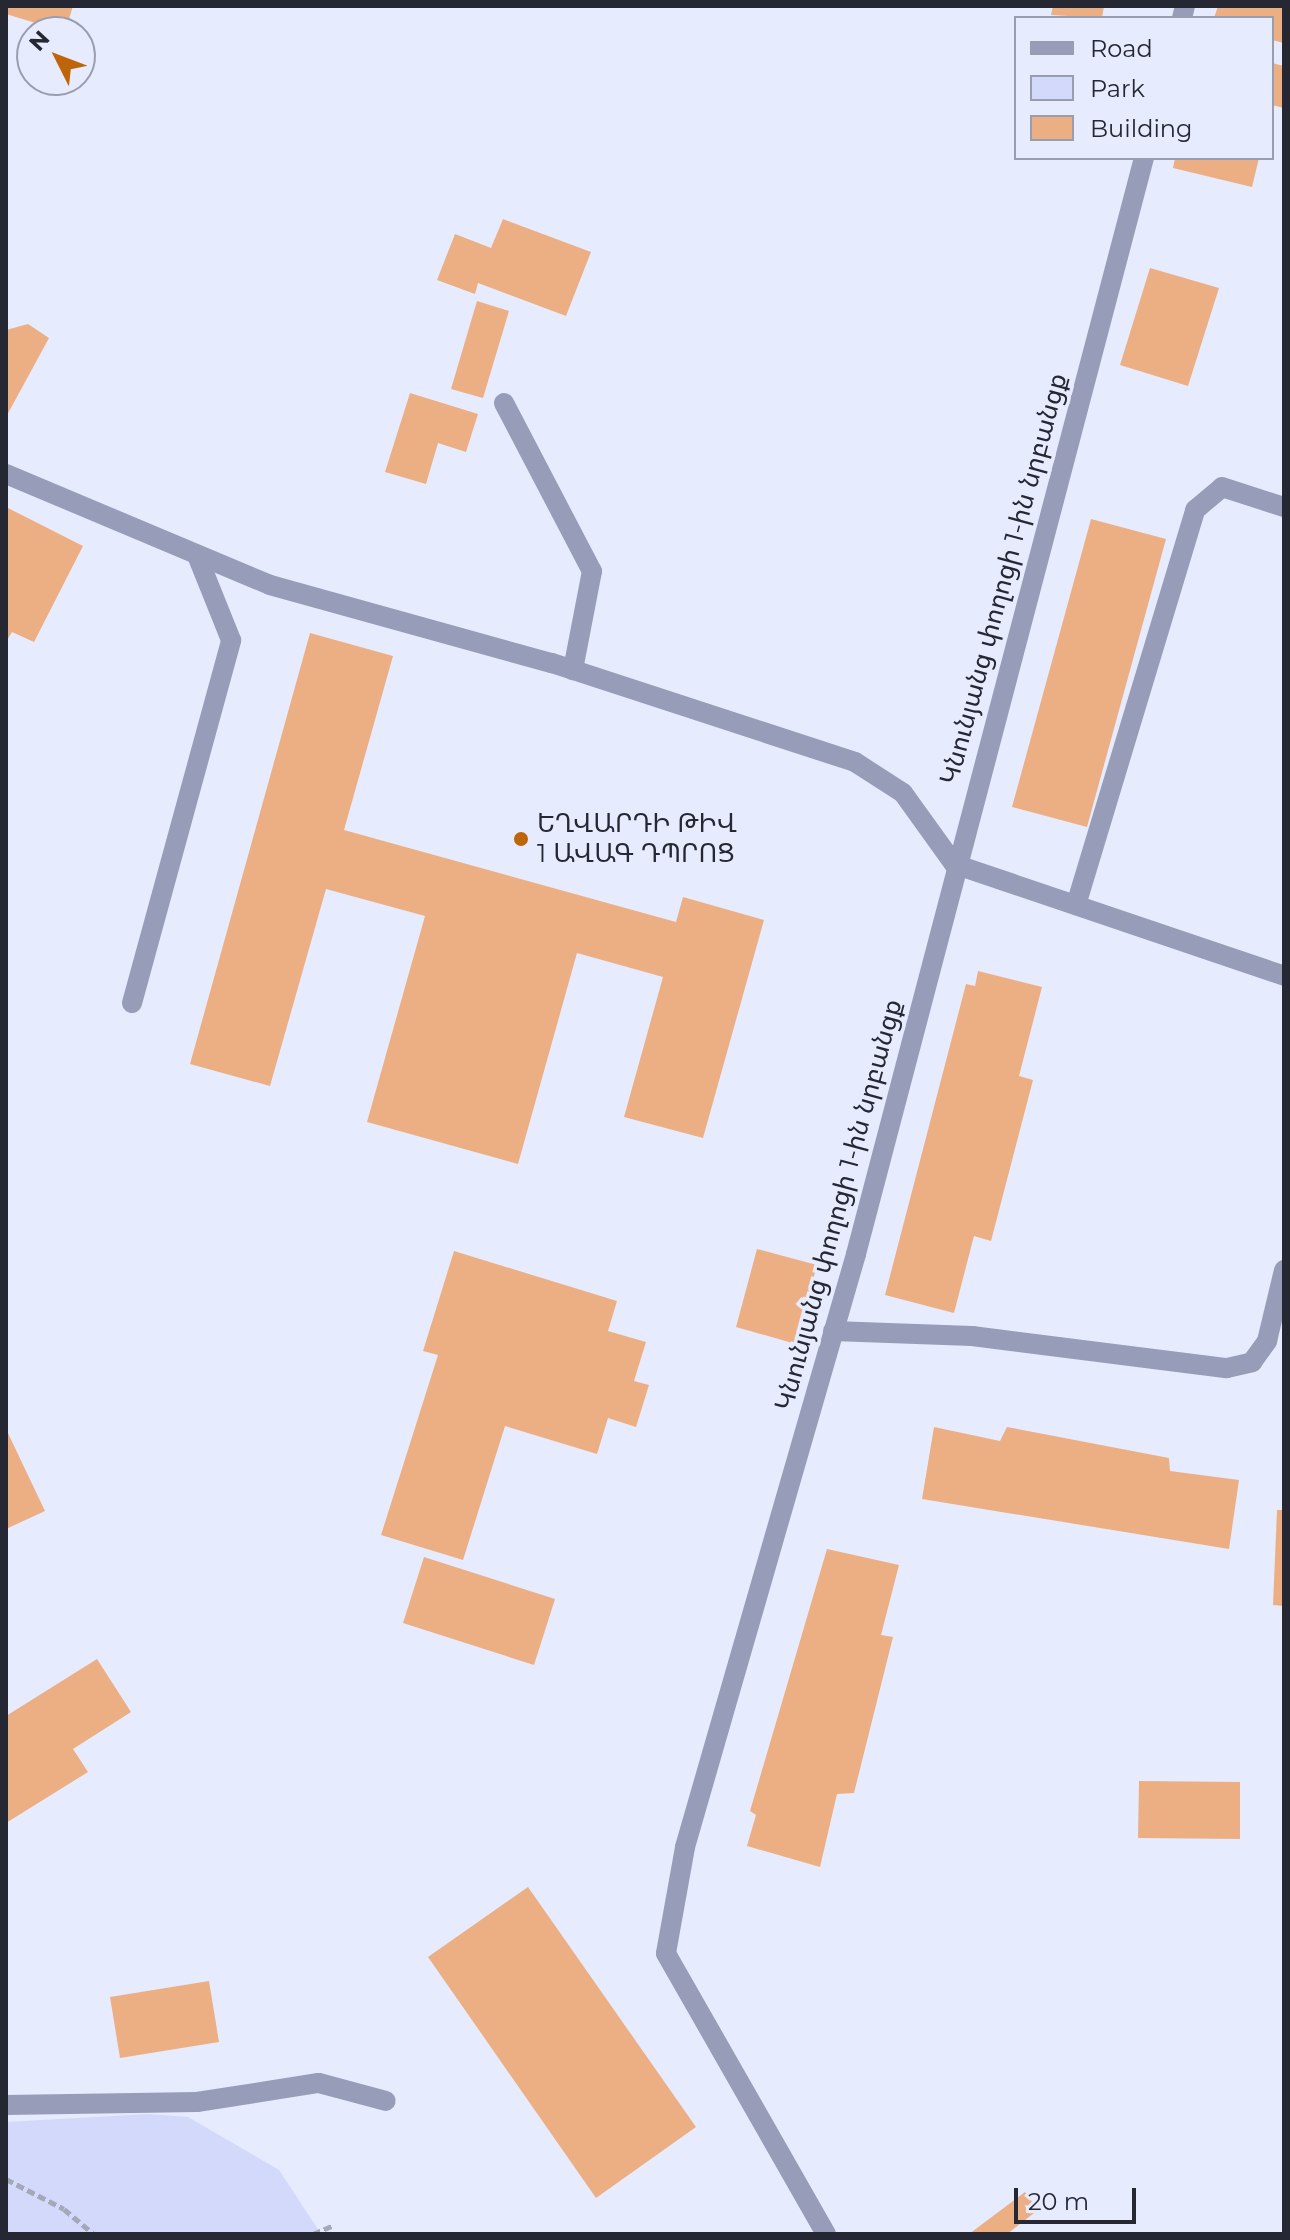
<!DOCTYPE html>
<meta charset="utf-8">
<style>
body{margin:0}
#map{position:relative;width:1290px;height:2240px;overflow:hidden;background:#e7ebfe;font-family:Montserrat,"Noto Sans Armenian",sans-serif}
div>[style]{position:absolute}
.green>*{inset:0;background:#d2d9fb}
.building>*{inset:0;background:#ecaf84}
.path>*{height:5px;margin-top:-2.5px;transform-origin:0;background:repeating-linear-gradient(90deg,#a5a8b9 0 8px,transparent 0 12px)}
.lane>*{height:20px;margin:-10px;padding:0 10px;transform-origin:10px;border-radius:10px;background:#979db8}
.street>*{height:20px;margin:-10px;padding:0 10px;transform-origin:10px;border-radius:10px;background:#979db8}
.dots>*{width:22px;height:22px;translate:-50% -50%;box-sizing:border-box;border:4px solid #e7ebfe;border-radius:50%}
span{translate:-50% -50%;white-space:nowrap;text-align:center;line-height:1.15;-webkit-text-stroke:7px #e7ebfe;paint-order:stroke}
.street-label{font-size:26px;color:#252733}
.poi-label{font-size:26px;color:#252733}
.left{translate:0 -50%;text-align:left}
.frame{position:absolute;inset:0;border:8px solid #252733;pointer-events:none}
.legend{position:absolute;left:1014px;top:16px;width:260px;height:144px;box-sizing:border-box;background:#e7ebfe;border:2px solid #999dad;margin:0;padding:10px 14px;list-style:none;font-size:24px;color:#252733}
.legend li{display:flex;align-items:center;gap:16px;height:40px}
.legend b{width:40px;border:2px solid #999dad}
.north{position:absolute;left:16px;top:16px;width:80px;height:80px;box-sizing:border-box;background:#e7ebfe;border:2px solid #999dad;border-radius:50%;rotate:312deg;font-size:22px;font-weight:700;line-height:32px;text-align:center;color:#252733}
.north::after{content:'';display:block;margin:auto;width:28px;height:36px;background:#be6409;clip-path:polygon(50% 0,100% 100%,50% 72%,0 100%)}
.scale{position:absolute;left:1014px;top:2188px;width:122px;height:36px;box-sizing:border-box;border:4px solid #252733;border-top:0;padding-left:10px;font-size:24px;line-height:28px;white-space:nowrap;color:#252733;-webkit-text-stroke:6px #e7ebfe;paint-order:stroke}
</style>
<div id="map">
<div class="green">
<div style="clip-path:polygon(148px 2114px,188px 2117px,279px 2170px,321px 2234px,6px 2234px,6px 2122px)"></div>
</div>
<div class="building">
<div style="clip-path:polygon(6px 6px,73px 6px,65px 32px,6px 14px)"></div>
<div style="clip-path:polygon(1053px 6px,1104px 6px,1102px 18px,1051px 15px)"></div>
<div style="clip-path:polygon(1218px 6px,1284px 6px,1284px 43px,1272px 40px,1272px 18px,1214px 18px)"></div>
<div style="clip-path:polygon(1272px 63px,1284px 66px,1284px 108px,1272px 105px)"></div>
<div style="clip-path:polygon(1175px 158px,1259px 158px,1252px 187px,1173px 168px)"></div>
<div style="clip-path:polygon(503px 219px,591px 252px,566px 316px,478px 283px,475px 294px,437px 280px,455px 234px,491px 248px)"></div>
<div style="clip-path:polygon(1150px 268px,1219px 288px,1188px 386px,1120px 365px)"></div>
<div style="clip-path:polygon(477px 301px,509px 311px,483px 398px,451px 389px)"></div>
<div style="clip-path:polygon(28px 324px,49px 338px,6px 417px,6px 330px)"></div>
<div style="clip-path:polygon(410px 393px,478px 414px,466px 452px,438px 443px,426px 484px,385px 472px)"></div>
<div style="clip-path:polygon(6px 507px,83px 546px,34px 642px,12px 632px,6px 642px)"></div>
<div style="clip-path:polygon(1091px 519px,1166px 539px,1087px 827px,1012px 807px)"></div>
<div style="clip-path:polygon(310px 633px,393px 656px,344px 830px,676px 922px,683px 897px,764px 920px,703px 1138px,624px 1117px,663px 977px,577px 953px,518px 1164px,367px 1122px,425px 916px,326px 889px,270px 1086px,190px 1064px)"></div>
<div style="clip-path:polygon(978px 971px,1042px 987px,1019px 1076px,1033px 1080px,991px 1241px,974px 1236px,954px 1313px,885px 1295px,966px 984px,975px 986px)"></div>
<div style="clip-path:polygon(757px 1249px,817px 1265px,796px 1344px,736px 1327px)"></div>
<div style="clip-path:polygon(454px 1251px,617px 1301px,608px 1331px,646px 1342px,634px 1381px,649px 1385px,636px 1427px,608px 1418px,597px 1454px,505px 1426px,463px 1560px,381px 1535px,438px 1355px,423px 1351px)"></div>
<div style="clip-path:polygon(934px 1427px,1000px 1441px,1007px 1427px,1169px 1458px,1170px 1471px,1239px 1480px,1229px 1549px,922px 1499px)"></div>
<div style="clip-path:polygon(6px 1429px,45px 1511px,6px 1529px)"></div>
<div style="clip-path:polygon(1277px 1510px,1284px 1510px,1284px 1606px,1273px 1605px)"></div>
<div style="clip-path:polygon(827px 1549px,899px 1565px,881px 1635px,893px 1637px,854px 1793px,837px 1794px,820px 1867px,747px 1846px,756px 1815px,750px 1811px)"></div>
<div style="clip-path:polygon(424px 1557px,555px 1599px,534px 1665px,403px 1623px)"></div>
<div style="clip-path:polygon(97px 1659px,131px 1712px,73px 1749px,88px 1772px,6px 1823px,6px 1716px)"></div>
<div style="clip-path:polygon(1139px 1781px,1240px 1782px,1240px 1839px,1138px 1838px)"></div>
<div style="clip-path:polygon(528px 1887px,696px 2127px,596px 2198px,428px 1957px)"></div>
<div style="clip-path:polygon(209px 1981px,219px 2042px,120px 2058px,110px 1997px)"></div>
<div style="clip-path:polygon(1025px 2192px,1038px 2210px,1007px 2234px,969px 2234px)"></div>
</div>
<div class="path">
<div style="left:6px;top:2179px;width:65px;rotate:27.3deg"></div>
<div style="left:64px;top:2209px;width:39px;rotate:40deg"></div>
<div style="left:313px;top:2234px;width:21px;rotate:-23deg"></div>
</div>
<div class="lane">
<div style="left:504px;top:403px;width:190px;rotate:62.4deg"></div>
<div style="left:592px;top:571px;width:101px;rotate:100.9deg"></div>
<div style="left:1076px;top:905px;width:413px;rotate:-73.2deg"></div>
<div style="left:1195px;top:510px;width:35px;rotate:-40deg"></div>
<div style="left:1222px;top:487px;width:65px;rotate:17.9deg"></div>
<div style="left:132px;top:1003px;width:376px;rotate:-74.7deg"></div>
<div style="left:231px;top:640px;width:88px;rotate:-111.9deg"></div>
<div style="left:833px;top:1331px;width:139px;rotate:2.1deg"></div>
<div style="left:972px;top:1336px;width:257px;rotate:7.2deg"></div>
<div style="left:1227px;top:1368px;width:26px;rotate:-13deg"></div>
<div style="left:1252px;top:1362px;width:26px;rotate:-54deg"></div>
<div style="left:1267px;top:1341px;width:73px;rotate:-76.5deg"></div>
<div style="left:6px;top:2105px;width:191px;rotate:-0.9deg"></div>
<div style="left:197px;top:2102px;width:123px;rotate:-8.9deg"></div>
<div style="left:319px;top:2083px;width:69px;rotate:15deg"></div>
</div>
<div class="street">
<div style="left:1182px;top:18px;width:12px;rotate:-76deg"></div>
<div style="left:6px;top:474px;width:286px;rotate:22.8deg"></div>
<div style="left:270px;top:585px;width:293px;rotate:15.5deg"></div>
<div style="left:552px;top:663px;width:319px;rotate:18.1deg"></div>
<div style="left:855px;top:762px;width:57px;rotate:32.9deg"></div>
<div style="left:903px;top:793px;width:87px;rotate:54.3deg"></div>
<div style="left:954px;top:864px;width:348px;rotate:18.7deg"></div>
<div style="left:826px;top:2234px;width:323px;rotate:-119.7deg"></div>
<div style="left:666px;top:1953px;width:108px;rotate:-79.8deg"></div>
<div style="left:685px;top:1847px;width:617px;rotate:-73.91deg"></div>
<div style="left:856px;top:1254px;width:1133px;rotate:-75.28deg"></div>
</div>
<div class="dots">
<div style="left:521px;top:839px;background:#be6409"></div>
</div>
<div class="street-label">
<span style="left:1004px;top:579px;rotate:-75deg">Կնունյանց փողոցի 1-ին նրբանցք</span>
<span style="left:839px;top:1205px;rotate:-75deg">Կնունյանց փողոցի 1-ին նրբանցք</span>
</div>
<div class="poi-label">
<span class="left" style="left:537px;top:839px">ԵՂՎԱՐԴԻ ԹԻՎ<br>1 ԱՎԱԳ ԴՊՐՈՑ</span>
</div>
<div class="frame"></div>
<ul class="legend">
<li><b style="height:10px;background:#979db8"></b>Road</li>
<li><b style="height:22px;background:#d2d9fb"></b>Park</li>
<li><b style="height:22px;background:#ecaf84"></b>Building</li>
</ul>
<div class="north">N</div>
<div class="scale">20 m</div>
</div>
